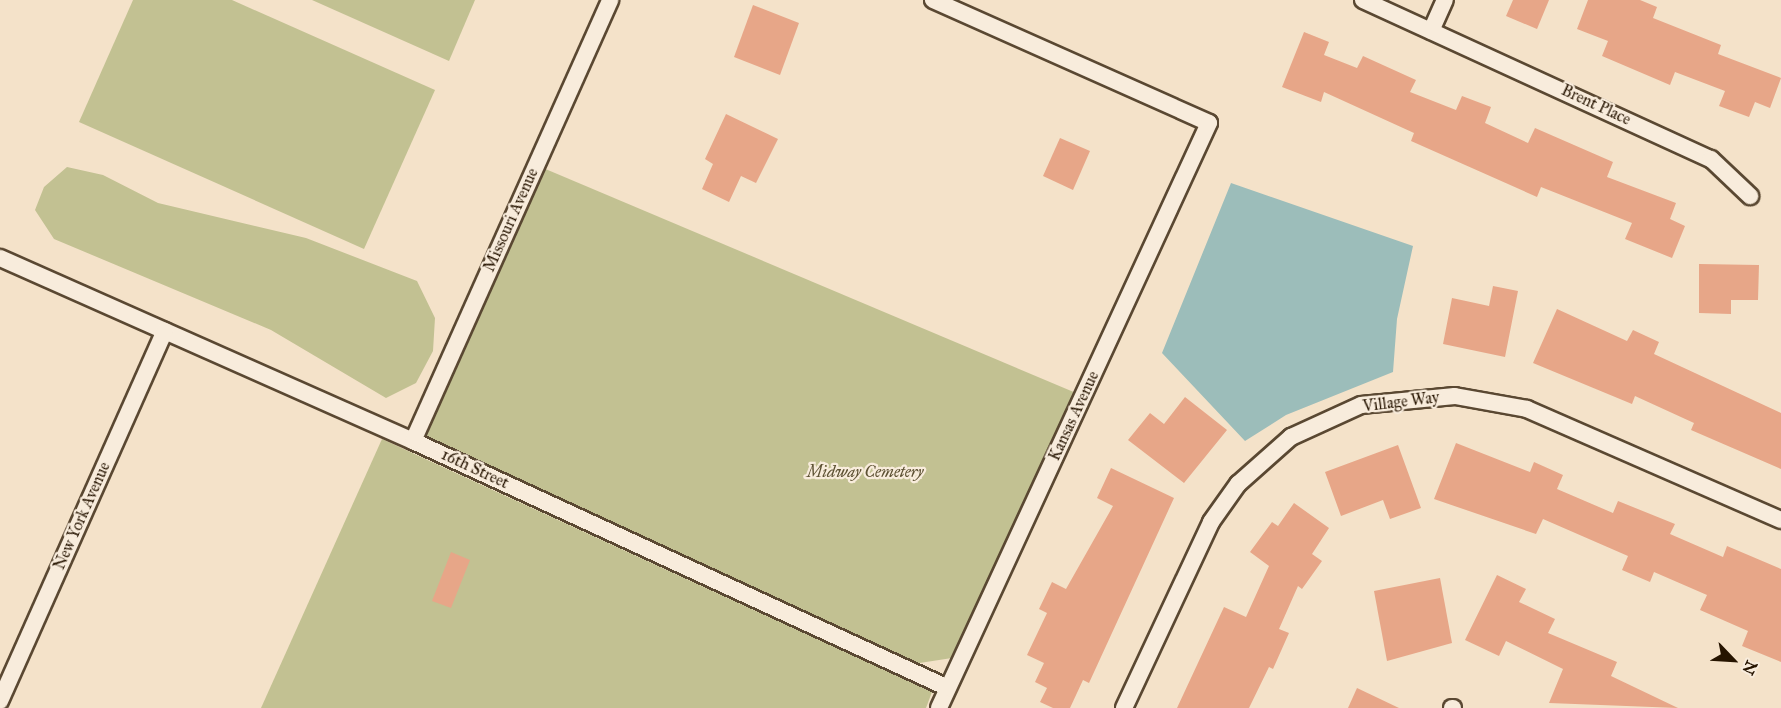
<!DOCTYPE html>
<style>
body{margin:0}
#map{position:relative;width:1781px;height:708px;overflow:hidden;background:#f4e2c9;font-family:"IM FELL Great Primer",serif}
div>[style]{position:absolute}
.green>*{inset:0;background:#c2c192}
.water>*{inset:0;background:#9cbdba}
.building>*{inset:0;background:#e7a688}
.roads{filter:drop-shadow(2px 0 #5a4832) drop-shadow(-2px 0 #5a4832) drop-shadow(0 2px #5a4832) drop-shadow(0 -2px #5a4832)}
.minor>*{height:16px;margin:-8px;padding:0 8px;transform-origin:8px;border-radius:8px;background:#f8ecdc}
span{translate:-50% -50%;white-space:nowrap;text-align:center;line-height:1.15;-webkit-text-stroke:4.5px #f8ecdc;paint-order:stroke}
.street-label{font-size:16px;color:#261400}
.park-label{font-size:16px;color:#5d5133;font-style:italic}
.north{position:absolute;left:1703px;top:630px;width:60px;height:60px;-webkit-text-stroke:4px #f8ecdc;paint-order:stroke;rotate:115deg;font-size:16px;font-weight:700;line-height:24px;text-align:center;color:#261400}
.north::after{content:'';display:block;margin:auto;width:21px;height:27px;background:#261400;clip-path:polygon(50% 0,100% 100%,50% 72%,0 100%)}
</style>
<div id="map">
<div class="green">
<div style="clip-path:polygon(133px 0,232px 0,435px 90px,364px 249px,79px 122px)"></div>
<div style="clip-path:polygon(312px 0,475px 0,449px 61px)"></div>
<div style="clip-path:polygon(536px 165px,1076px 393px,952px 658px,913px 664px,416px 434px)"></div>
<div style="clip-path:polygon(67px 167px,103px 175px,158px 203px,306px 238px,417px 281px,435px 318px,433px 351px,416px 383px,386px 398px,271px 330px,54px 239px,35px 210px,44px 187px)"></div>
<div style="clip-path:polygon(382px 439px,932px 692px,926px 708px,261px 708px)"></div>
</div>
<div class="water">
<div style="clip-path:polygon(1231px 183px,1413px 246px,1397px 319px,1393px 372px,1286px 415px,1245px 441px,1162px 353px)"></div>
</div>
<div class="building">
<div style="clip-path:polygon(1513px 0,1549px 0,1537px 29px,1506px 16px)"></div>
<div style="clip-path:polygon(1588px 0,1640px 0,1657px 7px,1653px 18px,1721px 45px,1718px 54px,1781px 78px,1770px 108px,1755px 102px,1749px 117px,1719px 106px,1725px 91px,1675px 72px,1670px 85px,1602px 56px,1608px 41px,1577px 29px)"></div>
<div style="clip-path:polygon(753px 5px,799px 23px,780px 75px,734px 57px)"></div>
<div style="clip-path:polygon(1304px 32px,1329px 42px,1324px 55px,1357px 68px,1363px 56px,1416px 80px,1410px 92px,1456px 110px,1462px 96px,1491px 107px,1485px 123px,1528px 143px,1535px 128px,1613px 162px,1607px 177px,1676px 203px,1670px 219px,1685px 226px,1672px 258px,1625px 239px,1632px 223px,1541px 187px,1537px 197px,1411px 141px,1414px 133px,1324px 92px,1321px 102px,1282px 87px)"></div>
<div style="clip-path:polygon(726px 114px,778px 139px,756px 183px,741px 176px,729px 202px,702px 189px,713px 164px,705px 159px)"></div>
<div style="clip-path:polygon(1060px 138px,1090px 151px,1073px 190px,1043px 176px)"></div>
<div style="clip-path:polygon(1699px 264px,1759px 265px,1758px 300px,1731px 300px,1731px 314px,1699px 313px)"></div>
<div style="clip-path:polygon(1493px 286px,1518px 291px,1505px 357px,1443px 344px,1452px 298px,1489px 306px)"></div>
<div style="clip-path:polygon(1557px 309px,1627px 341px,1633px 330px,1659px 342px,1654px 354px,1781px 413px,1781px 469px,1691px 430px,1694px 423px,1635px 396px,1632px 404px,1533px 363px)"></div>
<div style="clip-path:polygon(1185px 397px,1227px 430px,1184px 483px,1128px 440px,1150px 413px,1164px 424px)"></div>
<div style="clip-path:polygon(1456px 443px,1530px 472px,1534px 462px,1563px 475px,1557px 489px,1613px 513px,1618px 501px,1675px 524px,1670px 534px,1723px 557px,1727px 546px,1781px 569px,1781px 662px,1742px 646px,1748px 631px,1700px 610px,1707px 595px,1654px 572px,1650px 582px,1622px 570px,1628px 556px,1543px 519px,1536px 534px,1434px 499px)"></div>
<div style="clip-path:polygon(1398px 445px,1421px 508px,1390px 519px,1383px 500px,1341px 516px,1325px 472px)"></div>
<div style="clip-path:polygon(1111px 468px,1174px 498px,1089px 683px,1083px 680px,1070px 708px,1053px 708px,1040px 702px,1047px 688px,1035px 682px,1044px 663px,1027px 655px,1047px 613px,1039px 609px,1052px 582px,1066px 589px,1113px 506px,1097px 498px)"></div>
<div style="clip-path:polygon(1294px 503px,1329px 528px,1312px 554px,1322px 561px,1302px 589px,1298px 586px,1279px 629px,1289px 633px,1273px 669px,1269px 667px,1249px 708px,1177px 708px,1224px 607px,1246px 617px,1269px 566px,1250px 552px,1272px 522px,1278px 526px)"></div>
<div style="clip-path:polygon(451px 552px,470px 560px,451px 608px,432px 601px)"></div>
<div style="clip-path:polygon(1497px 575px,1526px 589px,1519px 602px,1555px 619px,1548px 633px,1617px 662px,1611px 676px,1678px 708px,1549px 703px,1563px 669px,1506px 641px,1499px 656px,1465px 640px)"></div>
<div style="clip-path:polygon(1440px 578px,1452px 643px,1387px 661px,1374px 591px)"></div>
<div style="clip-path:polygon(1357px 688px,1399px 708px,1348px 708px)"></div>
</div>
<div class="roads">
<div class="minor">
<div style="left:933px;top:0;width:302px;rotate:24deg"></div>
<div style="left:1209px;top:123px;width:644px;rotate:114.78deg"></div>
<div style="left:1363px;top:0;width:383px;rotate:24.6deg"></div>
<div style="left:1711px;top:159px;width:54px;rotate:43.5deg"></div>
<div style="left:1431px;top:31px;width:34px;rotate:-66deg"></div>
<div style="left:0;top:258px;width:452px;rotate:23.9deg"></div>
<div style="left:413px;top:441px;width:589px;rotate:24.78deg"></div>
<div style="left:413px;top:441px;width:483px;rotate:-65.9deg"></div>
<div style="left:0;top:701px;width:405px;rotate:-66deg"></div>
<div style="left:1124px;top:708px;width:205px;rotate:-64.9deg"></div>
<div style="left:1211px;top:522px;width:47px;rotate:-54.6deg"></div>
<div style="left:1238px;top:484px;width:71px;rotate:-41.6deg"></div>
<div style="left:1291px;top:437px;width:77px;rotate:-24.6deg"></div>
<div style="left:1361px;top:405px;width:94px;rotate:-5.5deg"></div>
<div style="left:1455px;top:396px;width:73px;rotate:10.2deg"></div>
<div style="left:1527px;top:409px;width:277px;rotate:23.6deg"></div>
<div style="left:1452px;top:708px;width:1px"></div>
</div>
</div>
<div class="street-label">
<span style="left:1596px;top:105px;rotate:25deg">Brent Place</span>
<span style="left:511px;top:220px;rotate:-66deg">Missouri Avenue</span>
<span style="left:1401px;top:402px;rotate:-7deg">Village Way</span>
<span style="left:1074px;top:416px;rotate:-65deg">Kansas Avenue</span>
<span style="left:475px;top:469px;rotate:25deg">16th Street</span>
<span style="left:82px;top:516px;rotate:-66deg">New York Avenue</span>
</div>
<div class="park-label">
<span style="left:865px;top:472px">Midway Cemetery</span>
</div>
<div class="north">N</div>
</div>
